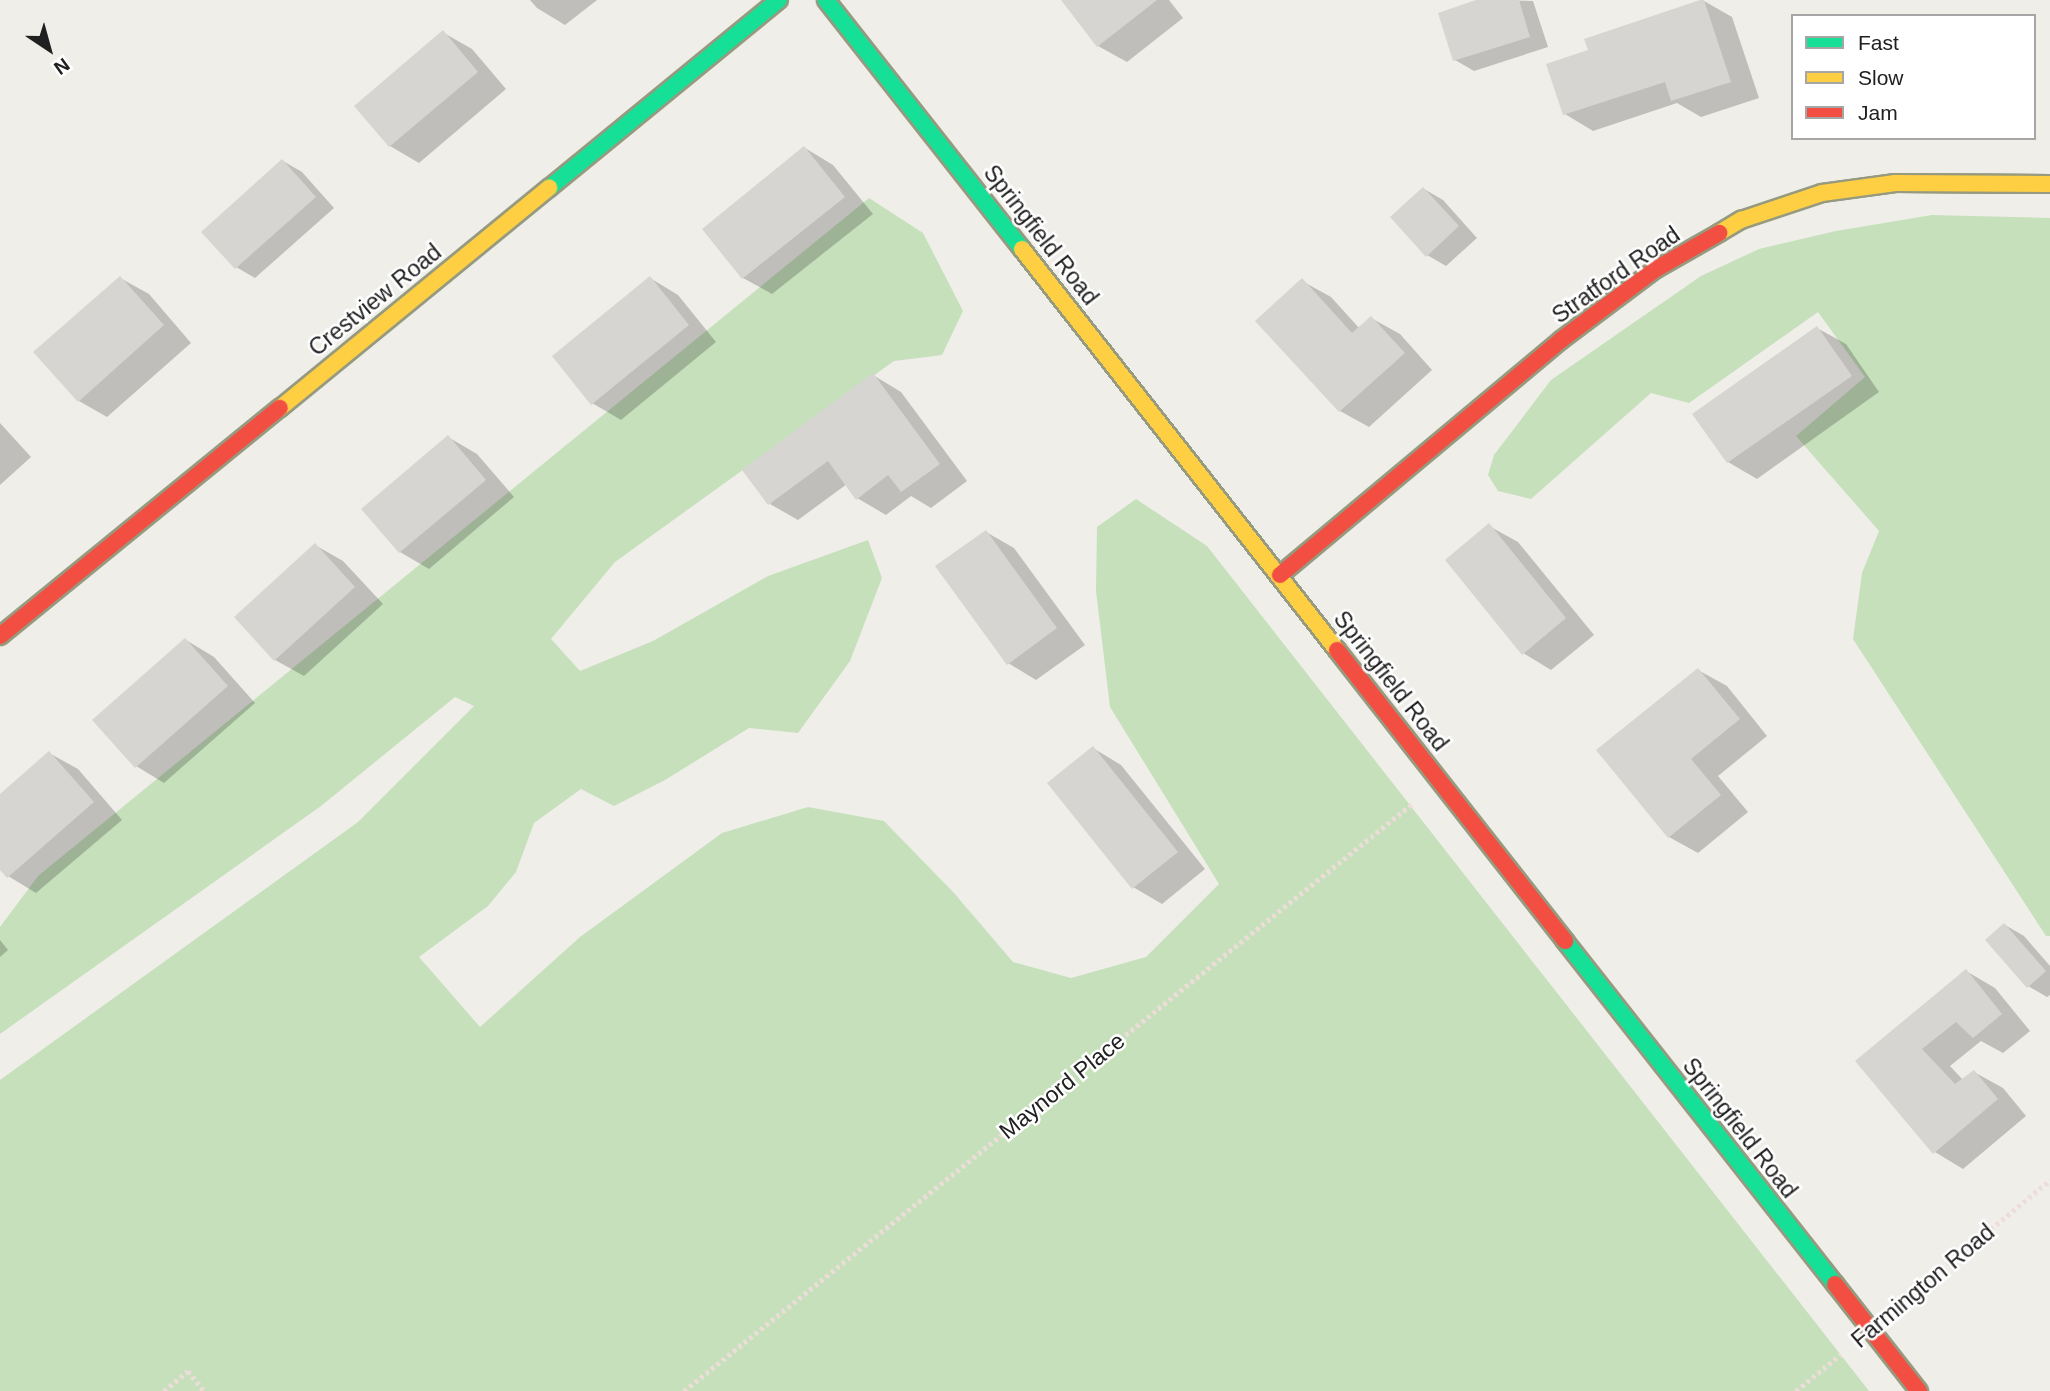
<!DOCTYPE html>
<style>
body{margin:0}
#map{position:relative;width:2050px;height:1391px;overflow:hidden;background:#efeee9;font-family:Helvetica,sans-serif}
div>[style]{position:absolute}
.forest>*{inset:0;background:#c6e0bc}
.shadow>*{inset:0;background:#0003}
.building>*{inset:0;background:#d7d5d1}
.path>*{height:4.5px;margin-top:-2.25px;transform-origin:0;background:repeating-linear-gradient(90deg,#ecddd9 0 3.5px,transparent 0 7px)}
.roads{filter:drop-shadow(2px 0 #969a7f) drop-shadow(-2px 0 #969a7f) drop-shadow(0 2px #969a7f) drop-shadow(0 -2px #969a7f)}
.fast>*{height:16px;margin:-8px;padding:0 8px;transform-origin:8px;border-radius:8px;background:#16e098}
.slow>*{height:16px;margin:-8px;padding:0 8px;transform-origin:8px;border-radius:8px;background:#ffcf43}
.jam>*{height:16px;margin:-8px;padding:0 8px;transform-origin:8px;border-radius:8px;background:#f24e42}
span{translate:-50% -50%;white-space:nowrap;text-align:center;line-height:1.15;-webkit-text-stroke:5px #fff;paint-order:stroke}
.street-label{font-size:23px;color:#202020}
.legend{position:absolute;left:1791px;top:14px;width:245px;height:126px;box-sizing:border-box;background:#fff;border:2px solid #a6a6a6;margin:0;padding:9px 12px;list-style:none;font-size:21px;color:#202020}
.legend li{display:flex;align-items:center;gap:14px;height:35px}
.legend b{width:35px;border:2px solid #a6a6a6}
.north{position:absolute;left:14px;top:14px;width:70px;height:70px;-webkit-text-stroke:5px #fff;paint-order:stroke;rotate:144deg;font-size:19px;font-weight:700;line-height:28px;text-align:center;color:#202020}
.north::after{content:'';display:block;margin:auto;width:24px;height:32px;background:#202020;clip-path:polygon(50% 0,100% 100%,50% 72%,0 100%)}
</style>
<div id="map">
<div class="forest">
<div style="clip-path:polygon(869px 198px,923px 233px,963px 311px,942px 355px,894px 361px,615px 562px,551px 639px,580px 671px,653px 641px,768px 576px,868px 540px,882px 578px,850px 661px,798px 733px,749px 728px,665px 780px,614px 806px,581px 789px,534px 823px,516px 872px,488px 906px,419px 957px,480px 1027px,580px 937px,722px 833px,808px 807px,884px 821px,954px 893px,1013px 962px,1071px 978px,1146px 957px,1219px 884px,1110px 707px,1096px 591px,1097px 527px,1136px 499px,1207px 546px,1869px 1391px,0 1391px,0 1080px,358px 822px,474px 706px,455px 697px,321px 806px,0 1034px,0 927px,38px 876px)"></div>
<div style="clip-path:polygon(1932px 215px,2050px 218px,2050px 936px,2046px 936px,1853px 639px,1862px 573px,1879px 531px,1796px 436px,1865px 377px,1818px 312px,1689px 403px,1651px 393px,1531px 499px,1498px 491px,1488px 475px,1494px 455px,1551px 380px,1701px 276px,1759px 249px,1836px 231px)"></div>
</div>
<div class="shadow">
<div style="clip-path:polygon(530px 0,597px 0,565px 25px,537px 8px)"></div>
<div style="clip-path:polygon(1063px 0,1169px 0,1183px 18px,1127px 62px,1098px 46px)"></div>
<div style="clip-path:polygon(1482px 0,1533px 1px,1548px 47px,1474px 71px,1455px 60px)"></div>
<div style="clip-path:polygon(1704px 1px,1732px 17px,1759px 98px,1701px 117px,1677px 103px,1593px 131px,1565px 114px)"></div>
<div style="clip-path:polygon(444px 33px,472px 49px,506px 89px,419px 163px,390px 146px,356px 106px)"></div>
<div style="clip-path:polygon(805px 148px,833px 165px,873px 214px,772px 294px,743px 278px)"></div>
<div style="clip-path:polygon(283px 161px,302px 172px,334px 208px,255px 278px,236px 267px)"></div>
<div style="clip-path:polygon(1424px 189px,1443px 200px,1477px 238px,1446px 266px,1427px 255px)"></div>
<div style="clip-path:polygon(120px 278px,149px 294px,191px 343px,107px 417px,79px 401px)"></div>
<div style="clip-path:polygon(650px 278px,678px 295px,716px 342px,621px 420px,592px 403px)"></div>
<div style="clip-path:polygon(1302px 281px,1331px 297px,1360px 329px,1371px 318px,1400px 334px,1432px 370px,1369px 427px,1340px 411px,1258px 321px)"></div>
<div style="clip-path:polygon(1817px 328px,1846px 344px,1879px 392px,1757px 479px,1728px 462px)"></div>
<div style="clip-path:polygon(873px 375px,901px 392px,967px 481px,931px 508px,911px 496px,886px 515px,857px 498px,847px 484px,798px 520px,770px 504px)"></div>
<div style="clip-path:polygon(0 423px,31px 457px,0 485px)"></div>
<div style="clip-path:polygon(448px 437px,477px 454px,514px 497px,429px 569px,400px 552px,364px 509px)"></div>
<div style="clip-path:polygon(1489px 526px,1518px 542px,1594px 635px,1551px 670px,1523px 653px)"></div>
<div style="clip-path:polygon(986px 532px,1014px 548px,1085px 645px,1036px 680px,1008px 663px)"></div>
<div style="clip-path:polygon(315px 545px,343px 561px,383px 604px,304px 676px,275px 660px)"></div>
<div style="clip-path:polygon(186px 640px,214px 657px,255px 703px,164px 783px,136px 766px)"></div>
<div style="clip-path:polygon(1698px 670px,1727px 686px,1767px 736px,1718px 776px,1748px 812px,1698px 853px,1669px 837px)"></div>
<div style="clip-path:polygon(1093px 748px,1121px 765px,1205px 869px,1162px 904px,1133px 887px)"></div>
<div style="clip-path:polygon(49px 753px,78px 769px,122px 820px,36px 893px,8px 876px,0 867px,0 796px)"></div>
<div style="clip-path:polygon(2005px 925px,2024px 936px,2050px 966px,2050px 995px,2047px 997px,2028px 986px)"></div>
<div style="clip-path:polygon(0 940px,8px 950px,0 957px)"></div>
<div style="clip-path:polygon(1966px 971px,1995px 988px,2030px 1031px,2003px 1053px,1981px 1041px,1950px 1066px,1963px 1080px,1974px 1072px,2003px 1088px,2026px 1116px,1963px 1169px,1935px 1152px,1858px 1061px)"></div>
</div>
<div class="building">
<div style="clip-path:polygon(1061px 0,1157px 0,1097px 47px)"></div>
<div style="clip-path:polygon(1476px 0,1519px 0,1530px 37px,1453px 61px,1438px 13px)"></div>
<div style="clip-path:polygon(1700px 0,1704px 0,1731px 82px,1671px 101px,1665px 82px,1563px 115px,1546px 64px,1588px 50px,1584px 39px)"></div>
<div style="clip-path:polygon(443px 30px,478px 72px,389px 147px,354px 106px)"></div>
<div style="clip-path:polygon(804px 146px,845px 197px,742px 279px,702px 229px)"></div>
<div style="clip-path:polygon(282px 159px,316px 197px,235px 269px,201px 232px)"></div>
<div style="clip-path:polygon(1423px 187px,1459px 226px,1426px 257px,1390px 217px)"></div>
<div style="clip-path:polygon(120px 276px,164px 325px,78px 402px,33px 352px)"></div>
<div style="clip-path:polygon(650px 276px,689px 325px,591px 405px,552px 356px)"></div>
<div style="clip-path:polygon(1302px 278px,1352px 333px,1371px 316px,1405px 353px,1339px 412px,1255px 321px)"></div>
<div style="clip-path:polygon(1817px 326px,1852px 376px,1727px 463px,1692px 414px)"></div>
<div style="clip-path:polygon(873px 373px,940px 464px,901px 492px,888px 475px,856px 500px,828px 461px,768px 505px,742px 470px)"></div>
<div style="clip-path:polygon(448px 435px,486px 480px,399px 553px,361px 509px)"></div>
<div style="clip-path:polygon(1489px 523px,1566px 618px,1522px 655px,1445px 560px)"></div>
<div style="clip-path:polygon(986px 530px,1057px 628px,1007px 665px,935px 566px)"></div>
<div style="clip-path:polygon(315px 543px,355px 587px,274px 661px,234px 617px)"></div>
<div style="clip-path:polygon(185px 638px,228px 686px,135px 768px,92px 720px)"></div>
<div style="clip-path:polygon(1698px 668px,1740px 719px,1691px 759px,1721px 795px,1668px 838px,1596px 750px)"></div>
<div style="clip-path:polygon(1093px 746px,1178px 852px,1132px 889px,1047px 783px)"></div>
<div style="clip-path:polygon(49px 751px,94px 802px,7px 878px,0 870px,0 794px)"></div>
<div style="clip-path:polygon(2004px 923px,2046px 971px,2027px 988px,1985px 940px)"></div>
<div style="clip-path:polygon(1966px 969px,2002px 1014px,1973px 1038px,1956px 1022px,1922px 1049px,1955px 1084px,1974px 1070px,1998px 1099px,1933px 1154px,1855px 1061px)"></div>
</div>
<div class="path">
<div style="left:1899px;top:1305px;width:196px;rotate:-39.6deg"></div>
<div style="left:164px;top:1391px;width:31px;rotate:-40deg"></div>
<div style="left:188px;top:1371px;width:26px;rotate:51deg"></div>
<div style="left:684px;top:1391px;width:935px;rotate:-38.88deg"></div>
<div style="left:1796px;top:1391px;width:58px;rotate:-39.4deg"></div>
</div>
<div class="roads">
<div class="fast">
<div style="left:826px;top:0;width:317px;rotate:51.8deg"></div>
<div style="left:549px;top:188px;width:297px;rotate:-39.3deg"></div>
<div style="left:1565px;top:941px;width:437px;rotate:51.8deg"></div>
</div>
<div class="slow">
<div style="left:1719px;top:233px;width:26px;rotate:-31deg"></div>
<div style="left:1741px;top:220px;width:85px;rotate:-18.4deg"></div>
<div style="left:1822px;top:193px;width:74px;rotate:-7.8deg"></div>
<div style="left:1895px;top:183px;width:155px;rotate:0.4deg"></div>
<div style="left:1022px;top:249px;width:510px;rotate:51.85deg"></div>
<div style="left:280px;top:408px;width:348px;rotate:-39.3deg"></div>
</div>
<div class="jam">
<div style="left:1280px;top:575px;width:366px;rotate:-39.9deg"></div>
<div style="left:1561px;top:340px;width:119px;rotate:-36.8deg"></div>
<div style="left:1656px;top:269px;width:73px;rotate:-29.7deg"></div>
<div style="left:0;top:636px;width:361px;rotate:-39.2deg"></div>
<div style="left:1337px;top:650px;width:370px;rotate:51.9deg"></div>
<div style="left:1835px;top:1284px;width:136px;rotate:51.9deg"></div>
</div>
</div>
<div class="street-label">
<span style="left:1041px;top:235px;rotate:52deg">Springfield Road</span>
<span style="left:1616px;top:275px;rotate:-35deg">Stratford Road</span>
<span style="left:375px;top:300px;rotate:-39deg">Crestview Road</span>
<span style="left:1391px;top:681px;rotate:52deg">Springfield Road</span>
<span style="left:1062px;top:1086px;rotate:-39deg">Maynord Place</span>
<span style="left:1740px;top:1128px;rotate:52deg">Springfield Road</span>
<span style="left:1923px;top:1286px;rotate:-40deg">Farmington Road</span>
</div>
<ul class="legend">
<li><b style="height:9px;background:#16e098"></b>Fast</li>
<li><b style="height:9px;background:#ffcf43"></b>Slow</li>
<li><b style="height:9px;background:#f24e42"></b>Jam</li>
</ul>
<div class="north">N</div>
</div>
